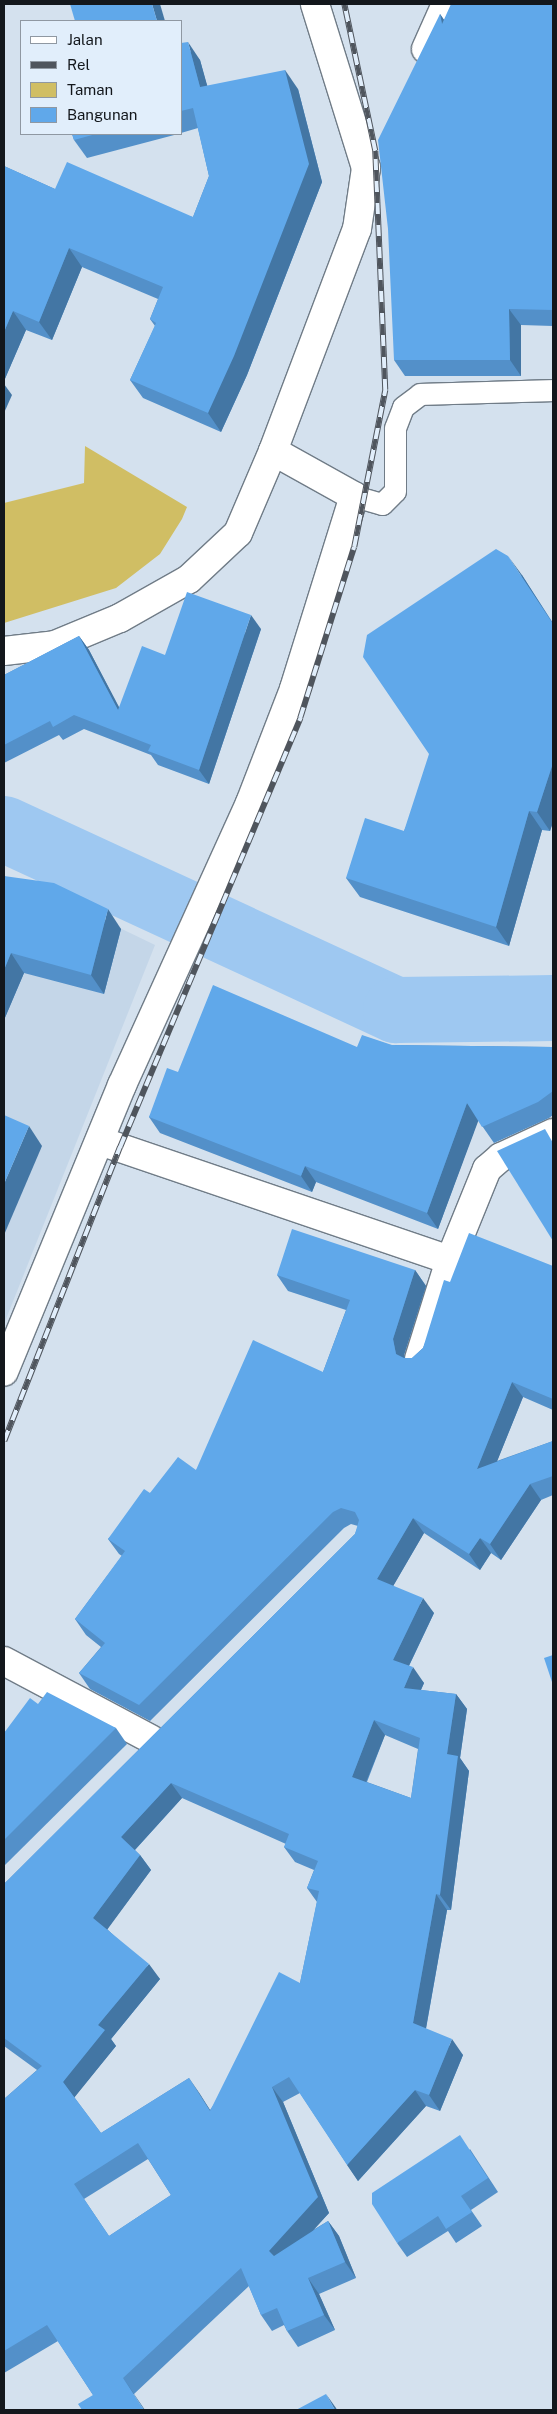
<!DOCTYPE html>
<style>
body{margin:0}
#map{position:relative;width:557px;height:2414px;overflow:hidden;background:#d4e1ee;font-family:"Public Sans",sans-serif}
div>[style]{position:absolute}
.built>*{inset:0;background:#c4d6e8}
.green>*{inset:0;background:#d0be64}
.river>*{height:66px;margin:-33px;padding:0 33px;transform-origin:33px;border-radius:33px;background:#9ec8f1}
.roads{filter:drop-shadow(1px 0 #707c87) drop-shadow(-1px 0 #707c87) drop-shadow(0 1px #707c87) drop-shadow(0 -1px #707c87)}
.service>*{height:21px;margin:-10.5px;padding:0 10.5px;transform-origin:10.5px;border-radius:10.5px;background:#fff}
.minor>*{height:28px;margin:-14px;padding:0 14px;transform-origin:14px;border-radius:14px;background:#fff}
.secondary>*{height:28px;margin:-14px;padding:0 14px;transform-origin:14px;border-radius:14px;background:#fff}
.rail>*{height:5.5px;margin-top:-2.75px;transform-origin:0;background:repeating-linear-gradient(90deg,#e1eefb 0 11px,#4f555d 0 22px);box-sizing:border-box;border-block:1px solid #4f555d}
.wall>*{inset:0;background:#5390c9}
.shaded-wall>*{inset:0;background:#4376a4}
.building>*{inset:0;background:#60a8ea}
span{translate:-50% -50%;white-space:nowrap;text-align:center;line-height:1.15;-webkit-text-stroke:4px #e1eefb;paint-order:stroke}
.frame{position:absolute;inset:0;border:5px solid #13171c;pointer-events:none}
.legend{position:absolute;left:20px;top:20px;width:162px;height:115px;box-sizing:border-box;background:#e1eefb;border:1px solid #8f98a2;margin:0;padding:6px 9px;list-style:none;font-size:15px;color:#13171c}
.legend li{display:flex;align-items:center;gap:10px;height:25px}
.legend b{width:25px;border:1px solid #8f98a2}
</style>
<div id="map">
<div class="built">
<div style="clip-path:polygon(4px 894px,68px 903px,155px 945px,4px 1324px)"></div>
</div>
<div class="green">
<div style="clip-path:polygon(85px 446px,187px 507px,182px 519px,160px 554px,116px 588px,4px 623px,4px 503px,84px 483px)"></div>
</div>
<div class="river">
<div style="left:4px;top:829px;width:432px;rotate:24.8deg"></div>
<div style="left:396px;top:1010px;width:157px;rotate:-0.7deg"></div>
</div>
<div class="roads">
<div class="service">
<div style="left:354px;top:496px;width:29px;rotate:16deg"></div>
<div style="left:382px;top:504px;width:18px;rotate:-45deg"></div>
<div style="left:395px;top:491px;width:63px;rotate:-90deg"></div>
<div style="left:395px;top:428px;width:22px;rotate:-69deg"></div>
<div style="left:403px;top:407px;width:21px;rotate:-37deg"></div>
<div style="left:420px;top:394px;width:133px;rotate:-1.7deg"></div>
</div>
<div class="minor">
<div style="left:426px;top:49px;width:49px;rotate:-66deg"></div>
<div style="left:273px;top:451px;width:237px;rotate:-69.3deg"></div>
<div style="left:357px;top:229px;width:62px;rotate:-81.6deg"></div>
<div style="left:366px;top:168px;width:172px;rotate:-107.3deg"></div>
<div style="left:100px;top:1141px;width:370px;rotate:18.8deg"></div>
<div style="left:419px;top:1359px;width:104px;rotate:-72.6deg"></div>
<div style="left:450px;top:1260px;width:98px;rotate:-67.9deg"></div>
<div style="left:487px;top:1169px;width:18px;rotate:-41deg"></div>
<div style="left:501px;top:1157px;width:57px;rotate:-24.8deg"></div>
<div style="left:4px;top:1661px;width:166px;rotate:28deg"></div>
</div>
<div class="secondary">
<div style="left:4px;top:651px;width:51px;rotate:-6.7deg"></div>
<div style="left:55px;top:645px;width:70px;rotate:-22.6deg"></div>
<div style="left:120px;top:618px;width:79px;rotate:-29.5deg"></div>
<div style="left:189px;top:579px;width:67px;rotate:-43.2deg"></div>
<div style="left:238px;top:533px;width:89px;rotate:-66.9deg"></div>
<div style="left:273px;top:451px;width:93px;rotate:29.1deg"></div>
<div style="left:354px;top:496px;width:202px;rotate:107.3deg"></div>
<div style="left:294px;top:689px;width:122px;rotate:111.1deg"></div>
<div style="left:250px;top:803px;width:310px;rotate:114.4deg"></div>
<div style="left:122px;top:1085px;width:310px;rotate:112.4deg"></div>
</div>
</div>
<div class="rail">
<div style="left:4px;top:1441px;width:316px;rotate:-68.5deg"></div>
<div style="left:120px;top:1147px;width:465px;rotate:-67.2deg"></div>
<div style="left:300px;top:718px;width:179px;rotate:-72.5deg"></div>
<div style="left:354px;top:547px;width:160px;rotate:-78.8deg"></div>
<div style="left:385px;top:390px;width:239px;rotate:-92.4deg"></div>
<div style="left:375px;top:151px;width:150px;rotate:-101.9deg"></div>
</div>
<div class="wall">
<div style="clip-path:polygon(553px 4px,553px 326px,521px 325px,521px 376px,405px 376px,394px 360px,440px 14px,444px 20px)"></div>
<div style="clip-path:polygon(181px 43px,200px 60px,207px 86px,298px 89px,322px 182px,247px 375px,221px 432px,143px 398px,130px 380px,155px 326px,150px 319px,158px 299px,82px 267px,52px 340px,26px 330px,4px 381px,4px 166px,55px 189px,193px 217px,209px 176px,198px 128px,181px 133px)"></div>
<div style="clip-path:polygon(72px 134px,178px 134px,87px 158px,74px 140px)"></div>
<div style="clip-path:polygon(522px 575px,553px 623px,553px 822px,550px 831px,542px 830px,509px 946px,360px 897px,346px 878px,404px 831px)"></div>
<div style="clip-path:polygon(261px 629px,209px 784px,158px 765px,151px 755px,84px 729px,63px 740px,59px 735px,4px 763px,4px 675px,79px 636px,89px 650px,119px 708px,165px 655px)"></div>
<div style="clip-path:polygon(4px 876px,121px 929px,104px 994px,24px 973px,4px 1020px)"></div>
<div style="clip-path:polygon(392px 1045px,553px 1047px,553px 1115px,549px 1118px,494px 1143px,478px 1120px,438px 1229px,316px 1182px,312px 1192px,160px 1133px,149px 1117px,178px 1072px,357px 1047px)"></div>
<div style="clip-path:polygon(evenodd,553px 1266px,553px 1410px,523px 1397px,497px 1461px,553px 1441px,553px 1495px,541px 1500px,501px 1560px,491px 1553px,480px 1570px,424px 1533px,393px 1586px,434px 1613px,409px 1666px,424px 1683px,421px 1690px,456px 1694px,467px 1709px,460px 1758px,469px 1771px,451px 1910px,447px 1910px,426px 2029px,463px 2055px,440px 2111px,426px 2106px,358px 2181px,300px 2093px,283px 2102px,329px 2213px,313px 2230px,328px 2221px,339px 2236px,356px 2278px,319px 2294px,335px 2330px,298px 2347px,287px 2331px,284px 2325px,272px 2331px,261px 2315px,249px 2286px,134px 2394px,93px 2395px,58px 2341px,4px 2373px,4px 2099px,37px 2070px,4px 2046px,4px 1884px,355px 1534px,358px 1526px,351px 1524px,344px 1528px,150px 1721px,90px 1689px,79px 1673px,101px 1647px,86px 1635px,75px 1619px,122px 1556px,119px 1554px,108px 1539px,150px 1493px,196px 1470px,323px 1372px,346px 1310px,288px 1291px,277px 1275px,415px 1270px,426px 1286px,404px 1355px,405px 1358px,412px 1358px,423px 1348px,450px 1282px,553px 1266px,385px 1735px,418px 1749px,411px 1798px,367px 1782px,385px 1735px,553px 1266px,182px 1798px,286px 1844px,284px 1847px,295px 1862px,314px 1870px,307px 1888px,317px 1902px,300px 1983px,210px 2110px,189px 2078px,101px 2133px,74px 2097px,116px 2046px,111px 2039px,160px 1979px,107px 1929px,151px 1870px,140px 1855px,135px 1850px,182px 1798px,553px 1266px,148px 2159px,171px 2195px,109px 2236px,84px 2199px,148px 2159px)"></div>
<div style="clip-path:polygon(38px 1704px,116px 1728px,127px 1744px,4px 1866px,4px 1733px)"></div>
<div style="clip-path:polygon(470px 2149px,498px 2192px,471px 2210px,482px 2226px,456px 2243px,448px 2231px,407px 2257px,397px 2243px)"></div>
</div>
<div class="shaded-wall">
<div style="clip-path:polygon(152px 4px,160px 4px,165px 21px,157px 21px)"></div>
<div style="clip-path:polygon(440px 14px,451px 30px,442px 24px)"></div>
<div style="clip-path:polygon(188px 42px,200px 60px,213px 106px,200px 87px)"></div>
<div style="clip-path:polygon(285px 70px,298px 89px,322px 182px,247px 375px,221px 432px,208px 413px)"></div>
<div style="clip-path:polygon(69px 248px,82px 267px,52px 340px,39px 322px)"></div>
<div style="clip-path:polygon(509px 309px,521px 325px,521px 376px,510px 360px)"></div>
<div style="clip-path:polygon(13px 311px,26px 330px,4px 381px,4px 332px)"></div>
<div style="clip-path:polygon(4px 384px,12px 395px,4px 413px)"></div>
<div style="clip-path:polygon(508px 556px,522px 575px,553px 624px)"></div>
<div style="clip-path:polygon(251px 615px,261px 629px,209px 784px,199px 770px)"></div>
<div style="clip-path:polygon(79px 636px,89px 650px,128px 724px,118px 710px)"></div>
<div style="clip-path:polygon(553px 763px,553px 822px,550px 831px,537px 812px)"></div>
<div style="clip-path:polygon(529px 811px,542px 830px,509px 946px,496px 927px)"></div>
<div style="clip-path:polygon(108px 909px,121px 929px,104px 994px,91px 975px)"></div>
<div style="clip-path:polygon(11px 953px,24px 973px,4px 1020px,4px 970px)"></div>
<div style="clip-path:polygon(467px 1103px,479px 1119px,438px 1229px,427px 1213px)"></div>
<div style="clip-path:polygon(29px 1126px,42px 1146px,4px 1235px,4px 1184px)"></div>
<div style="clip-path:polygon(305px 1166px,316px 1182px,312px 1192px,301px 1176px)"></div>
<div style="clip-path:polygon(415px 1270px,426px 1286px,404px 1355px,407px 1369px,396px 1354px,393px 1339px)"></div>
<div style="clip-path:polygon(512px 1382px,523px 1397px,488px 1484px,477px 1469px)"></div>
<div style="clip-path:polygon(530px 1484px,541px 1500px,501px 1560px,490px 1544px)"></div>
<div style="clip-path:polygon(413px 1518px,424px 1533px,388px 1595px,377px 1579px)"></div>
<div style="clip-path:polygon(480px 1538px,491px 1553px,480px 1570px,469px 1554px)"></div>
<div style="clip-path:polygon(423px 1598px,434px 1613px,404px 1676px,393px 1660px)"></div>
<div style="clip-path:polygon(413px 1667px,424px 1683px,415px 1703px,404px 1688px)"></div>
<div style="clip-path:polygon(456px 1694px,467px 1709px,460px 1758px,469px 1771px,451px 1910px,440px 1895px,447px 1754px)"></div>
<div style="clip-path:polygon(374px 1720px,385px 1735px,362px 1792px,352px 1777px)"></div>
<div style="clip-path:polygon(171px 1783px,182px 1798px,132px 1853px,121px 1837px)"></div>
<div style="clip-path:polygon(140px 1855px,151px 1870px,104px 1934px,93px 1918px)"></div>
<div style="clip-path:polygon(436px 1894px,447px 1910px,424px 2039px,413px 2023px)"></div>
<div style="clip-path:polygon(149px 1964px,160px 1979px,111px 2039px,116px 2046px,74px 2098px,63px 2082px,98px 2025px)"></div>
<div style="clip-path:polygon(452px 2039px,463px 2055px,440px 2111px,429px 2095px)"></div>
<div style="clip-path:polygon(189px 2078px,200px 2094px,220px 2126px,210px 2111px)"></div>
<div style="clip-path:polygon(272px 2087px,283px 2102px,329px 2213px,280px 2267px,269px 2251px)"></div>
<div style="clip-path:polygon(415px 2090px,426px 2106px,358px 2181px,347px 2165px)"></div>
<div style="clip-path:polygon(328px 2221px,339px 2236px,356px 2278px,345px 2262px)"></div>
<div style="clip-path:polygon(308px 2278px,319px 2294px,335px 2330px,324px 2315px)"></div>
<div style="clip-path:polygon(123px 2378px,145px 2410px,144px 2410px)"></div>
<div style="clip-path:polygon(326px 2394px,336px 2408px,337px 2410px,335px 2410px)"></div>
</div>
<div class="building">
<div style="clip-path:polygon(70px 4px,152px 4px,157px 21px,75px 21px)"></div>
<div style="clip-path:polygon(451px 4px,553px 4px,553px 310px,509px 309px,510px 360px,394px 360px,388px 229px,378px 140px,440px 14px,442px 24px)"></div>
<div style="clip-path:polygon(188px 42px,200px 87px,285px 70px,309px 164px,234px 356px,208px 413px,130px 380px,156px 323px,150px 319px,163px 287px,69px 248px,39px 322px,13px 311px,4px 332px,4px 166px,55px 189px,67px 162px,193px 217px,209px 176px,193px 108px,181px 111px,181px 43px)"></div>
<div style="clip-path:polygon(72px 134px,96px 134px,74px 140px)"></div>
<div style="clip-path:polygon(496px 549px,508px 556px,553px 624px,553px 763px,537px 812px,529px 811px,496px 927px,346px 878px,365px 818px,404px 831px,429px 754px,363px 657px,367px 635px)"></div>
<div style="clip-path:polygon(187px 592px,251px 615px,199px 770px,148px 751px,151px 745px,74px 715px,53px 727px,50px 721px,4px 745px,4px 675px,79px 636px,118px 710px,142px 646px,165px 655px)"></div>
<div style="clip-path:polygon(4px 876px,54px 883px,108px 909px,91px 975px,11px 953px,4px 970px)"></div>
<div style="clip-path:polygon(213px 985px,357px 1047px,362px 1035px,392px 1045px,553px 1047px,553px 1091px,538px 1102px,482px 1127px,467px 1103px,427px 1213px,305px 1166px,301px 1176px,149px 1117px,167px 1068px,178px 1072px)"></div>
<div style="clip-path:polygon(4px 1115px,29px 1126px,4px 1184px)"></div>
<div style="clip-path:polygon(545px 1129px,553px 1143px,553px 1241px,497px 1151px)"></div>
<div style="clip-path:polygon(evenodd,292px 1229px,415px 1270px,393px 1339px,396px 1354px,404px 1358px,412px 1358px,423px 1348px,444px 1280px,450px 1282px,469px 1233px,553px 1266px,553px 1399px,512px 1382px,477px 1469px,553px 1441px,553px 1476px,530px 1484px,490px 1544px,480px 1538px,469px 1554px,413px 1518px,377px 1579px,423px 1598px,393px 1660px,413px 1667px,404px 1688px,456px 1694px,447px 1754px,458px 1756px,440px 1895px,436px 1894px,413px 2023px,452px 2039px,429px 2095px,415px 2090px,347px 2165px,289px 2077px,272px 2087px,318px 2197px,269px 2251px,274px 2256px,328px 2221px,345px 2262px,308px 2278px,324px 2315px,287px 2331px,277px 2308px,261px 2315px,241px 2268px,123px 2378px,144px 2410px,82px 2410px,78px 2404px,93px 2395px,47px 2325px,4px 2351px,4px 2099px,42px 2066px,4px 2038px,4px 1884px,355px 1534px,359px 1520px,355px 1512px,341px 1508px,333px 1512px,139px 1705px,79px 1673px,105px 1643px,75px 1619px,125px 1551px,108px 1539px,144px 1489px,150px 1493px,178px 1457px,196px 1470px,253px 1340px,323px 1372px,350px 1300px,277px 1275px,292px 1229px,374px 1720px,420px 1738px,411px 1798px,352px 1777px,374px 1720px,292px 1229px,171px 1783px,289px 1834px,284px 1847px,318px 1861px,307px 1888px,319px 1891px,300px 1983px,279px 1972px,210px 2111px,189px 2078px,101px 2133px,63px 2082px,105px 2030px,98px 2025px,149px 1964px,93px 1918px,140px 1855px,121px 1837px,171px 1783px,292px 1229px,138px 2143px,171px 2195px,109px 2236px,74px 2184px,138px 2143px)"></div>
<div style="clip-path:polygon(553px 1655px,553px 1685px,544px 1658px)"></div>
<div style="clip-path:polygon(47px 1692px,116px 1728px,4px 1840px,4px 1733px,30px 1698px,38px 1704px)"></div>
<div style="clip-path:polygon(460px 2135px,488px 2178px,461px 2196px,472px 2212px,446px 2229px,438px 2216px,397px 2243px,372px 2204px,372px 2193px)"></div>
<div style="clip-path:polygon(326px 2394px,335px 2410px,296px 2410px)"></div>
</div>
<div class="frame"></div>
<ul class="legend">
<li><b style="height:6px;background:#fff"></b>Jalan</li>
<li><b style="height:6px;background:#4f555d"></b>Rel</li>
<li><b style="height:14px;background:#d0be64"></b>Taman</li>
<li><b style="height:14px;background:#60a8ea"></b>Bangunan</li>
</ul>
</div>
